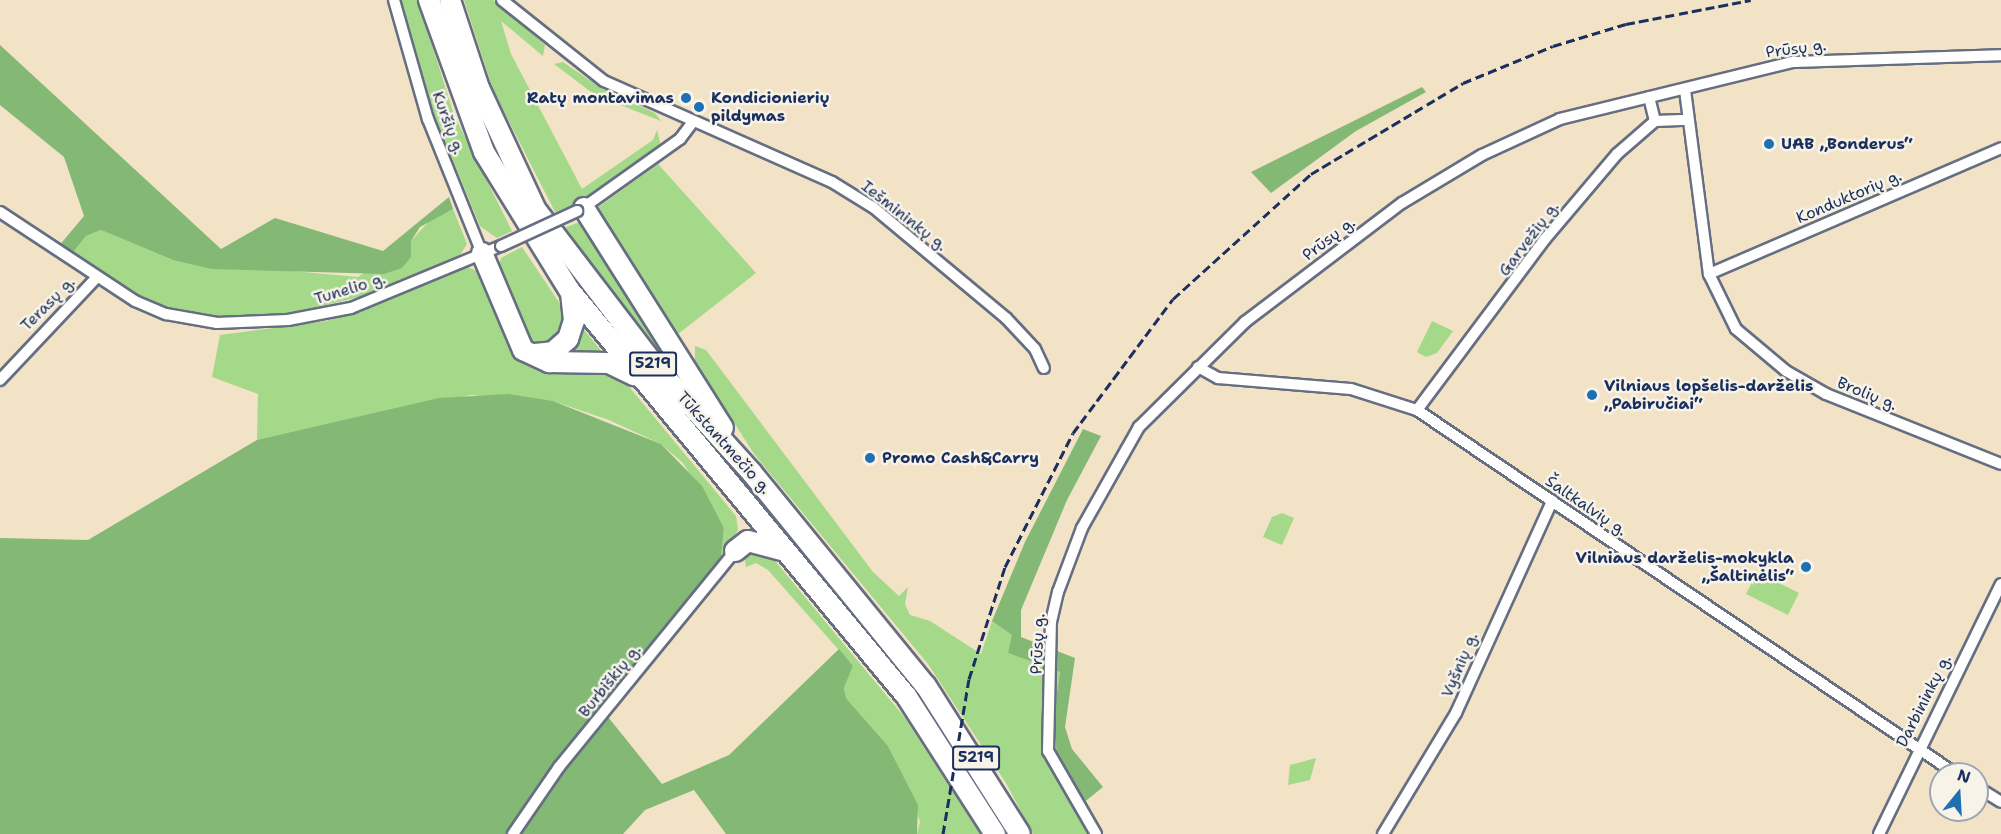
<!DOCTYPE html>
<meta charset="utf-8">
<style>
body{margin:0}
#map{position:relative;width:2001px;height:834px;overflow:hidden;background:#f2e2c6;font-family:"Shantell Sans",sans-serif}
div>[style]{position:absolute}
.green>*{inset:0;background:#a4d989}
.forest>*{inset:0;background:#83b975}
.roads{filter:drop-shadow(2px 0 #666e82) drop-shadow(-2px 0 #666e82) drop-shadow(0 2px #666e82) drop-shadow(0 -2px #666e82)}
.street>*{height:10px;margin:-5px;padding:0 5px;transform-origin:5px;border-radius:5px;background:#fff}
.highway>*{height:20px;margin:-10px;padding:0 10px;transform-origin:10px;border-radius:10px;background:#fff}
.rail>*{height:3px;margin-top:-1.5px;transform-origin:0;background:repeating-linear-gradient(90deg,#1b2f5e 0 9px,transparent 0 13.5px)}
.bridges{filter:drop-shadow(2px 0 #666e82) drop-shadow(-2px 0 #666e82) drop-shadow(0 2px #666e82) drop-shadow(0 -2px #666e82)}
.street-bridge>*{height:10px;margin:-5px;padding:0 5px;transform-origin:5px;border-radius:5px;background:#fff}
.dots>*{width:16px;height:16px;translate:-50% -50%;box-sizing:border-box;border:3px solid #f7f3e8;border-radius:50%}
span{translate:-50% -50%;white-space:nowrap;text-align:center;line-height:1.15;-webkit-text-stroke:5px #f7f3e8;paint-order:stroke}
.shield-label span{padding:2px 4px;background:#f7f3e8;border:2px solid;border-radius:4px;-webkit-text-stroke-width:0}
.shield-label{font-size:15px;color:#1b2f5e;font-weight:700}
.street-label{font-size:16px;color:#1b2f5e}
.poi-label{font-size:16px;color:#1b2f5e;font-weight:700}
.right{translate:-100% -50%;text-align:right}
.left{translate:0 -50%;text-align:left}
.north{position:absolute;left:1929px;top:762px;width:60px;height:60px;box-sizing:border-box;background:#f7f3e8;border:2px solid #9fa5b1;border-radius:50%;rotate:18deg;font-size:16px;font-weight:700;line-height:24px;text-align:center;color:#1b2f5e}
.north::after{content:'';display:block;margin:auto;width:21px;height:27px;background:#1f6fb2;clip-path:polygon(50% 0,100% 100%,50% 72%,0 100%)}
</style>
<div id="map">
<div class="green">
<div style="clip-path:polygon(400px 0,418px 0,454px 115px,512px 231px,497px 238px,480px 226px,431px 107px)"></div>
<div style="clip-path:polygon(464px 0,493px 0,545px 45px,543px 56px,501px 21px,511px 54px,582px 189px,653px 140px,657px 130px,661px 146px,584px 201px,555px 212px,493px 90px)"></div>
<div style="clip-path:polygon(563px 62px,601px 88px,655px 113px,661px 121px,595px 95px,554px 64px)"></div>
<div style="clip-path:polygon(658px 164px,756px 273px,678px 334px,672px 332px,599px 220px,597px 208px)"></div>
<div style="clip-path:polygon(453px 209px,467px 244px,460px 255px,359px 297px,285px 315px,221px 319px,152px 305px,70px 256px,86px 236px,101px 230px,173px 260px,358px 277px,411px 241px,431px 219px)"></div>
<div style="clip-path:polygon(577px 223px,584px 224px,690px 390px,564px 228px)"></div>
<div style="clip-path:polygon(522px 247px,568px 316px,557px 344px,529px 341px,498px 269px,501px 258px)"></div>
<div style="clip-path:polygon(467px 267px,477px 271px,510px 347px,529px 364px,609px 370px,621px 377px,736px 516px,738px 530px,721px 558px,724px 528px,683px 463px,661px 444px,609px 420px,553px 401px,471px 395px,257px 440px,258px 394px,212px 377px,220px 335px,327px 321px)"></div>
<div style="clip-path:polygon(1432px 321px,1453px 331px,1437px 353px,1426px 357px,1417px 352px)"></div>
<div style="clip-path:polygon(582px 327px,606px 357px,548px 358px)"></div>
<div style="clip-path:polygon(695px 346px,706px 350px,873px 572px,899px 596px,908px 587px,905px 604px,910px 615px,930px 621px,981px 654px,992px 621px,1013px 635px,1008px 653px,1060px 672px,1054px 713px,1092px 834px,1033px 834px,1006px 783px,928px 664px,754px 454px,695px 361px)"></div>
<div style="clip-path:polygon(1282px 513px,1294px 518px,1282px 545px,1263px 537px,1272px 517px)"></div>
<div style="clip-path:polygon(743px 549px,766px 550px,905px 718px,980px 834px,917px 834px,920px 822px,910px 790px,888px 746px,846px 698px,844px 688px,853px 666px,768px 570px,756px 563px,746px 567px)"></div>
<div style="clip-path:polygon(1757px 572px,1799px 593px,1788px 615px,1746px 594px)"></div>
<div style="clip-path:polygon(1316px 758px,1310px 780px,1288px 785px,1290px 765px)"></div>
</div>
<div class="forest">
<div style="clip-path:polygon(0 45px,221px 249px,275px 218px,383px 251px,449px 197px,453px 209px,420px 227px,411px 241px,411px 257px,402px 268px,384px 274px,212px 269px,173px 260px,101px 230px,86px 236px,70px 256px,58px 247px,84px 216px,64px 157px,0 105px)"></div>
<div style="clip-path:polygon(1422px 87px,1426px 92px,1356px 131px,1271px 193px,1251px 172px)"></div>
<div style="clip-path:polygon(508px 394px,553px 401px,661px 444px,702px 486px,724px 528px,721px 558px,600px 707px,662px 784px,729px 755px,839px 649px,853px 666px,844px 688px,846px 698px,888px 746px,918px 805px,917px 834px,726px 834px,694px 790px,645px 810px,623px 834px,0 834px,0 538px,88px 540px,257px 440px,439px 398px)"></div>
<div style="clip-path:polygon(1083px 429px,1101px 436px,1067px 500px,1021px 610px,1021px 637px,1075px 658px,1065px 727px,1072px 749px,1103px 787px,1082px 804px,1057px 758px,1054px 713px,1060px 672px,1008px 653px,1012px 635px,992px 621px,1025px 542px)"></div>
</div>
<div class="roads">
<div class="street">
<div style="left:394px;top:0;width:124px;rotate:74.1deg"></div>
<div style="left:428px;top:119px;width:144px;rotate:68.1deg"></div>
<div style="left:502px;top:0;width:130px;rotate:38.5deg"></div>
<div style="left:604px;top:81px;width:249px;rotate:23.9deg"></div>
<div style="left:832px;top:182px;width:49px;rotate:31.8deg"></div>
<div style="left:874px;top:208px;width:172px;rotate:39.8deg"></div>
<div style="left:1006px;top:318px;width:42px;rotate:46.9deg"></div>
<div style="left:1035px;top:349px;width:21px;rotate:65deg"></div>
<div style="left:1685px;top:90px;width:186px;rotate:82.6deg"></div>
<div style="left:1709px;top:274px;width:61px;rotate:63.9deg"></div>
<div style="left:1736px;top:329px;width:65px;rotate:40deg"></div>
<div style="left:1786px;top:371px;width:46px;rotate:29.9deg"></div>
<div style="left:1826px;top:394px;width:188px;rotate:21.8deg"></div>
<div style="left:1649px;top:97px;width:25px;rotate:76deg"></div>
<div style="left:580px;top:210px;width:123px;rotate:-35.4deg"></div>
<div style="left:680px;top:139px;width:20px;rotate:-53deg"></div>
<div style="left:0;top:212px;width:162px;rotate:33.4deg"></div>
<div style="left:135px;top:301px;width:34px;rotate:23deg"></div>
<div style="left:166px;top:314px;width:52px;rotate:10deg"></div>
<div style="left:217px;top:323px;width:71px;rotate:-2.4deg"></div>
<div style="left:288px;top:320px;width:64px;rotate:-10.8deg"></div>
<div style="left:351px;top:308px;width:162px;rotate:-22.5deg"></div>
<div style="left:1709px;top:274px;width:318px;rotate:-23.3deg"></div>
<div style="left:1198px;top:367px;width:23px;rotate:29deg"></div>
<div style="left:1218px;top:378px;width:133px;rotate:4.7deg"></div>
<div style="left:1351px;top:389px;width:69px;rotate:17.7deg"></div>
<div style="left:1417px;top:410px;width:650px;rotate:34.03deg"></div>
<div style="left:0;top:380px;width:140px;rotate:-46.7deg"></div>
<div style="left:1417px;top:410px;width:214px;rotate:-53.2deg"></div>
<div style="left:1545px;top:239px;width:111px;rotate:-49.7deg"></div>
<div style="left:1617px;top:154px;width:50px;rotate:-41deg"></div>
<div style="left:1655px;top:121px;width:33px;rotate:-2deg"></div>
<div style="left:1977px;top:787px;width:28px;rotate:32deg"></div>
<div style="left:513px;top:834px;width:81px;rotate:-55.5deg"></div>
<div style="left:559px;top:767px;width:279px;rotate:-50.8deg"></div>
<div style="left:1096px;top:834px;width:96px;rotate:-120deg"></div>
<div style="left:1048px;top:751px;width:129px;rotate:-88.7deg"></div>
<div style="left:1051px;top:622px;width:31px;rotate:-77deg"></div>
<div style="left:1058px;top:592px;width:68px;rotate:-69.4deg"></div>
<div style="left:1082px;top:528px;width:116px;rotate:-60.6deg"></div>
<div style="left:1139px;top:427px;width:149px;rotate:-44.7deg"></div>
<div style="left:1245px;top:322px;width:197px;rotate:-37.2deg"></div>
<div style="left:1402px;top:203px;width:93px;rotate:-31deg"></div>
<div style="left:1482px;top:155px;width:86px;rotate:-24.8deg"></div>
<div style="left:1560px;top:119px;width:239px;rotate:-13.8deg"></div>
<div style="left:1792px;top:62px;width:209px;rotate:-1.9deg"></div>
<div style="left:1383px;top:834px;width:141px;rotate:-58.9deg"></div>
<div style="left:1456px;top:713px;width:233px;rotate:-65.6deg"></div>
<div style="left:1879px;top:834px;width:278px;rotate:-64deg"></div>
</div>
<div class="highway">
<div style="left:429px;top:0;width:162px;rotate:70.1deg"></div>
<div style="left:484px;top:152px;width:163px;rotate:58.3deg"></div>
<div style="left:570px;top:291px;width:528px;rotate:50.31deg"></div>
<div style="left:907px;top:697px;width:163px;rotate:57.3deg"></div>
<div style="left:450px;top:0;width:93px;rotate:71.8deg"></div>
<div style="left:479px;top:88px;width:135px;rotate:65deg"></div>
<div style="left:536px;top:210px;width:198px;rotate:52.6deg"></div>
<div style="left:656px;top:367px;width:143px;rotate:47.8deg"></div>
<div style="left:752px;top:473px;width:275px;rotate:50.8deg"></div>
<div style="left:926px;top:686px;width:175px;rotate:57.6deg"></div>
<div style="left:584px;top:208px;width:260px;rotate:57.7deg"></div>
<div style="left:482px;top:253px;width:105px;rotate:67.1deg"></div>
<div style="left:523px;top:350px;width:29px;rotate:25deg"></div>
<div style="left:549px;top:362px;width:60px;rotate:1deg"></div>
<div style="left:609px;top:363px;width:28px;rotate:26deg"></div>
<div style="left:535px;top:354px;width:18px;rotate:-6deg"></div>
<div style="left:553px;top:352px;width:20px;rotate:-41deg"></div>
<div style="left:568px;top:339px;width:19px;rotate:-72deg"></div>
<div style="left:574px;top:321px;width:27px;rotate:-96deg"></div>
<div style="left:735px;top:551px;width:16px;rotate:-38deg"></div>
<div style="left:748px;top:541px;width:35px;rotate:15deg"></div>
</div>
</div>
<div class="rail">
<div style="left:943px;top:834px;width:157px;rotate:-80.5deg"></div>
<div style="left:969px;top:679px;width:118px;rotate:-72.2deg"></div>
<div style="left:1005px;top:567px;width:150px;rotate:-63.1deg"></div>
<div style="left:1073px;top:433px;width:167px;rotate:-53.3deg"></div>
<div style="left:1173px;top:299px;width:186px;rotate:-42.2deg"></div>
<div style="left:1311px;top:174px;width:177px;rotate:-30.9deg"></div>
<div style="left:1463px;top:83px;width:97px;rotate:-22.3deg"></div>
<div style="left:1553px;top:46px;width:76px;rotate:-16.8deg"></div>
<div style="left:1626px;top:24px;width:127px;rotate:-10.9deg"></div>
</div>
<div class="bridges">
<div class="street-bridge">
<div style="left:501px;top:246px;width:84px;rotate:-24.7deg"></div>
</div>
</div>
<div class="dots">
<div style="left:686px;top:98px;background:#1f6fb2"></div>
<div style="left:699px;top:107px;background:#1f6fb2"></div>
<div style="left:1769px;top:144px;background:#1f6fb2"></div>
<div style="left:1592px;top:395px;background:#1f6fb2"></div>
<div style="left:870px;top:458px;background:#1f6fb2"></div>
<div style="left:1806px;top:567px;background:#1f6fb2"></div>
</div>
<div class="shield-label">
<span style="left:653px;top:364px">5219</span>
<span style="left:976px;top:758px">5219</span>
</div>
<div class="street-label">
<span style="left:1796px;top:49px;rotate:-7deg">Prūsų g.</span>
<span style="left:448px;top:123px;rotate:70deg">Kuršių g.</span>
<span style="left:1849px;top:197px;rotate:-23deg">Konduktorių g.</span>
<span style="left:904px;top:216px;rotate:38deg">Iešmininkų g.</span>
<span style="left:1329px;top:239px;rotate:-37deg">Prūsų g.</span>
<span style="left:1529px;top:239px;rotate:-53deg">Garvežių g.</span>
<span style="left:350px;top:289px;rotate:-17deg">Tunelio g.</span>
<span style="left:48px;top:304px;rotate:-45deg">Terasų g.</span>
<span style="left:1867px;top:394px;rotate:22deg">Brolių g.</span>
<span style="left:724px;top:443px;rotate:48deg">Tūkstantmečio g.</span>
<span style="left:1586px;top:506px;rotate:34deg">Šaltkalvių g.</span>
<span style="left:1038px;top:644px;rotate:-87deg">Prūsų g.</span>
<span style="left:1460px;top:665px;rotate:-67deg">Vyšnių g.</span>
<span style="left:610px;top:681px;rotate:-51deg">Burbiškių g.</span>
<span style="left:1924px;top:701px;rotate:-63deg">Darbininkų g.</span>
</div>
<div class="poi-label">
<span class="right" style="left:674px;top:98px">Ratų montavimas</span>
<span class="left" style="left:711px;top:107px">Kondicionierių<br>pildymas</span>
<span class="left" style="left:1781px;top:144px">UAB „Bonderus“</span>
<span class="left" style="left:1604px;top:395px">Vilniaus lopšelis-darželis<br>„Pabiručiai“</span>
<span class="left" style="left:882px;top:458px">Promo Cash&amp;Carry</span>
<span class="right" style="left:1794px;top:567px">Vilniaus darželis-mokykla<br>„Šaltinėlis“</span>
</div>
<div class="north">N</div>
</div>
